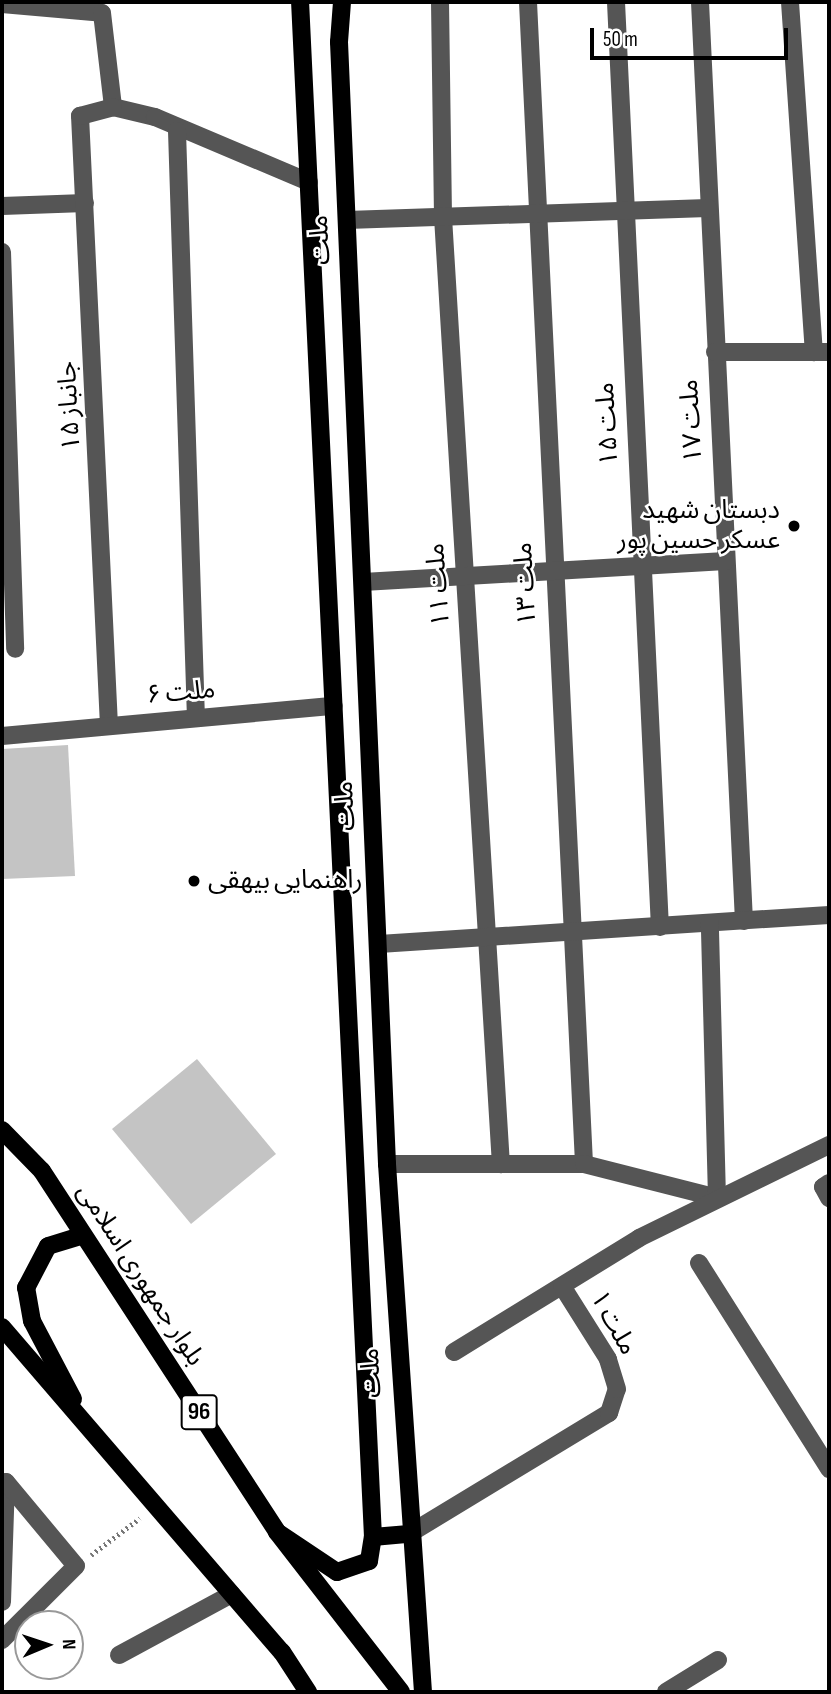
<!DOCTYPE html>
<meta charset="utf-8">
<style>
body{margin:0}
#map{position:relative;width:831px;height:1694px;overflow:hidden;background:#fff;font-family:"Sofia Sans Condensed","Noto Sans Arabic",sans-serif}
div>[style]{position:absolute}
.building>*{inset:0;background:#c4c4c4}
.path>*{height:4.5px;margin-top:-2.25px;transform-origin:0;background:repeating-linear-gradient(90deg,#777 0 2px,transparent 0 5.5px)}
.minor>*{height:18px;margin:-9px;padding:0 9px;transform-origin:9px;border-radius:9px;background:#555}
.major>*{height:18px;margin:-9px;padding:0 9px;transform-origin:9px;border-radius:9px;background:#000}
.dots>*{width:19px;height:19px;translate:-50% -50%;box-sizing:border-box;border:4px solid #fff;border-radius:50%}
span{translate:-50% -50%;white-space:nowrap;text-align:center;line-height:1.15;-webkit-text-stroke:5px #fff;paint-order:stroke}
.shield-label span{padding:2px 5px;background:#fff;border:2px solid;border-radius:5px;-webkit-text-stroke-width:0}
.shield-label{font-size:24px;color:#000;font-weight:700}
.street-label{font-size:26px;color:#000}
.poi-label{font-size:26px;color:#000}
.right{translate:-100% -50%;text-align:right}
.left{translate:0 -50%;text-align:left}
.frame{position:absolute;inset:0;border:4px solid #000;pointer-events:none}
.north{position:absolute;left:14px;top:1610px;width:70px;height:70px;box-sizing:border-box;background:#fff;border:2px solid #999;border-radius:50%;rotate:88deg;font-size:19px;font-weight:700;line-height:28px;text-align:center;color:#000}
.north::after{content:'';display:block;margin:auto;width:24px;height:32px;background:#000;clip-path:polygon(50% 0,100% 100%,50% 72%,0 100%)}
.scale{position:absolute;left:590px;top:28px;width:198px;height:32px;box-sizing:border-box;border:4px solid #000;border-top:0;padding-left:9px;font-size:21px;line-height:24px;white-space:nowrap;color:#000;-webkit-text-stroke:5px #fff;paint-order:stroke}
</style>
<div id="map">
<div class="building">
<div style="clip-path:polygon(68px 745px,75px 876px,2px 879px,2px 749px)"></div>
<div style="clip-path:polygon(197px 1059px,276px 1154px,191px 1224px,112px 1129px)"></div>
</div>
<div class="path">
<div style="left:91px;top:1555px;width:61px;rotate:-37.1deg"></div>
</div>
<div class="minor">
<div style="left:440px;top:2px;width:215px;rotate:89.2deg"></div>
<div style="left:443px;top:217px;width:949px;rotate:86.5deg"></div>
<div style="left:528px;top:2px;width:1163px;rotate:87.24deg"></div>
<div style="left:616px;top:2px;width:926px;rotate:87.28deg"></div>
<div style="left:700px;top:2px;width:920px;rotate:87.26deg"></div>
<div style="left:790px;top:2px;width:351px;rotate:86.1deg"></div>
<div style="left:2px;top:4px;width:100px;rotate:5.1deg"></div>
<div style="left:102px;top:13px;width:95px;rotate:83.3deg"></div>
<div style="left:113px;top:107px;width:43px;rotate:13.4deg"></div>
<div style="left:155px;top:117px;width:167px;rotate:22.9deg"></div>
<div style="left:177px;top:131px;width:587px;rotate:88.15deg"></div>
<div style="left:2px;top:206px;width:83px;rotate:-2.1deg"></div>
<div style="left:347px;top:220px;width:361px;rotate:-1.9deg"></div>
<div style="left:2px;top:252px;width:397px;rotate:88.1deg"></div>
<div style="left:715px;top:352px;width:114px"></div>
<div style="left:363px;top:582px;width:363px;rotate:-3.3deg"></div>
<div style="left:109px;top:726px;width:611px;rotate:-92.72deg"></div>
<div style="left:80px;top:116px;width:34px;rotate:-15deg"></div>
<div style="left:2px;top:736px;width:333px;rotate:-5.2deg"></div>
<div style="left:379px;top:944px;width:451px;rotate:-3.7deg"></div>
<div style="left:387px;top:1164px;width:197px"></div>
<div style="left:584px;top:1164px;width:137px;rotate:14.3deg"></div>
<div style="left:717px;top:1198px;width:275px;rotate:-91.5deg"></div>
<div style="left:829px;top:1183px;width:7px;rotate:146deg"></div>
<div style="left:823px;top:1187px;width:13px;rotate:61deg"></div>
<div style="left:699px;top:1263px;width:244px;rotate:57.7deg"></div>
<div style="left:454px;top:1352px;width:217px;rotate:-31.6deg"></div>
<div style="left:639px;top:1238px;width:212px;rotate:-26.1deg"></div>
<div style="left:409px;top:1534px;width:234px;rotate:-31.2deg"></div>
<div style="left:609px;top:1413px;width:25px;rotate:-72deg"></div>
<div style="left:617px;top:1389px;width:31px;rotate:-107deg"></div>
<div style="left:608px;top:1359px;width:86px;rotate:-122.2deg"></div>
<div style="left:2px;top:1602px;width:120px;rotate:-88.1deg"></div>
<div style="left:6px;top:1482px;width:109px;rotate:50.2deg"></div>
<div style="left:76px;top:1566px;width:105px;rotate:135deg"></div>
<div style="left:119px;top:1655px;width:128px;rotate:-28.4deg"></div>
<div style="left:666px;top:1692px;width:61px;rotate:-31.6deg"></div>
</div>
<div class="major">
<div style="left:342px;top:2px;width:40px;rotate:94.3deg"></div>
<div style="left:339px;top:42px;width:1123px;rotate:87.55deg"></div>
<div style="left:387px;top:1164px;width:529px;rotate:86.1deg"></div>
<div style="left:2px;top:1130px;width:57px;rotate:45.7deg"></div>
<div style="left:42px;top:1171px;width:431px;rotate:56.9deg"></div>
<div style="left:277px;top:1532px;width:202px;rotate:52.2deg"></div>
<div style="left:2px;top:1327px;width:429px;rotate:49.3deg"></div>
<div style="left:282px;top:1652px;width:48px;rotate:57deg"></div>
<div style="left:73px;top:1399px;width:88px;rotate:-117.7deg"></div>
<div style="left:32px;top:1321px;width:34px;rotate:-100deg"></div>
<div style="left:26px;top:1288px;width:47px;rotate:-62.4deg"></div>
<div style="left:48px;top:1246px;width:37px;rotate:-17deg"></div>
<div style="left:277px;top:1532px;width:72px;rotate:33.7deg"></div>
<div style="left:337px;top:1572px;width:34px;rotate:-19deg"></div>
<div style="left:369px;top:1561px;width:24px;rotate:-81deg"></div>
<div style="left:373px;top:1537px;width:1537px;rotate:-92.72deg"></div>
<div style="left:373px;top:1537px;width:36px;rotate:-5deg"></div>
</div>
<div class="dots">
<div style="left:794px;top:526px;background:#000"></div>
<div style="left:194px;top:881px;background:#000"></div>
</div>
<div class="shield-label">
<span style="left:199px;top:1412px">96</span>
</div>
<div class="street-label">
<span style="left:321px;top:240px;rotate:-93deg">ملت</span>
<span style="left:70px;top:406px;rotate:-93deg">جانباز ۱۵</span>
<span style="left:692px;top:421px;rotate:-93deg">ملت ۱۷</span>
<span style="left:608px;top:424px;rotate:-93deg">ملت ۱۵</span>
<span style="left:526px;top:584px;rotate:-93deg">ملت ۱۳</span>
<span style="left:439px;top:585px;rotate:-94deg">ملت ۱۱</span>
<span style="left:181px;top:693px;rotate:-5deg">ملت ۶</span>
<span style="left:346px;top:806px;rotate:-93deg">ملت</span>
<span style="left:140px;top:1275px;rotate:57deg">بلوار جمهوری اسلامی</span>
<span style="left:613px;top:1323px;rotate:61deg">ملت ۱</span>
<span style="left:372px;top:1373px;rotate:-93deg">ملت</span>
</div>
<div class="poi-label">
<span class="right" style="left:780px;top:526px">دبستان شهید<br>عسکر حسین پور</span>
<span class="left" style="left:208px;top:881px">راهنمایی بیهقی</span>
</div>
<div class="frame"></div>
<div class="north">N</div>
<div class="scale">50 m</div>
</div>
